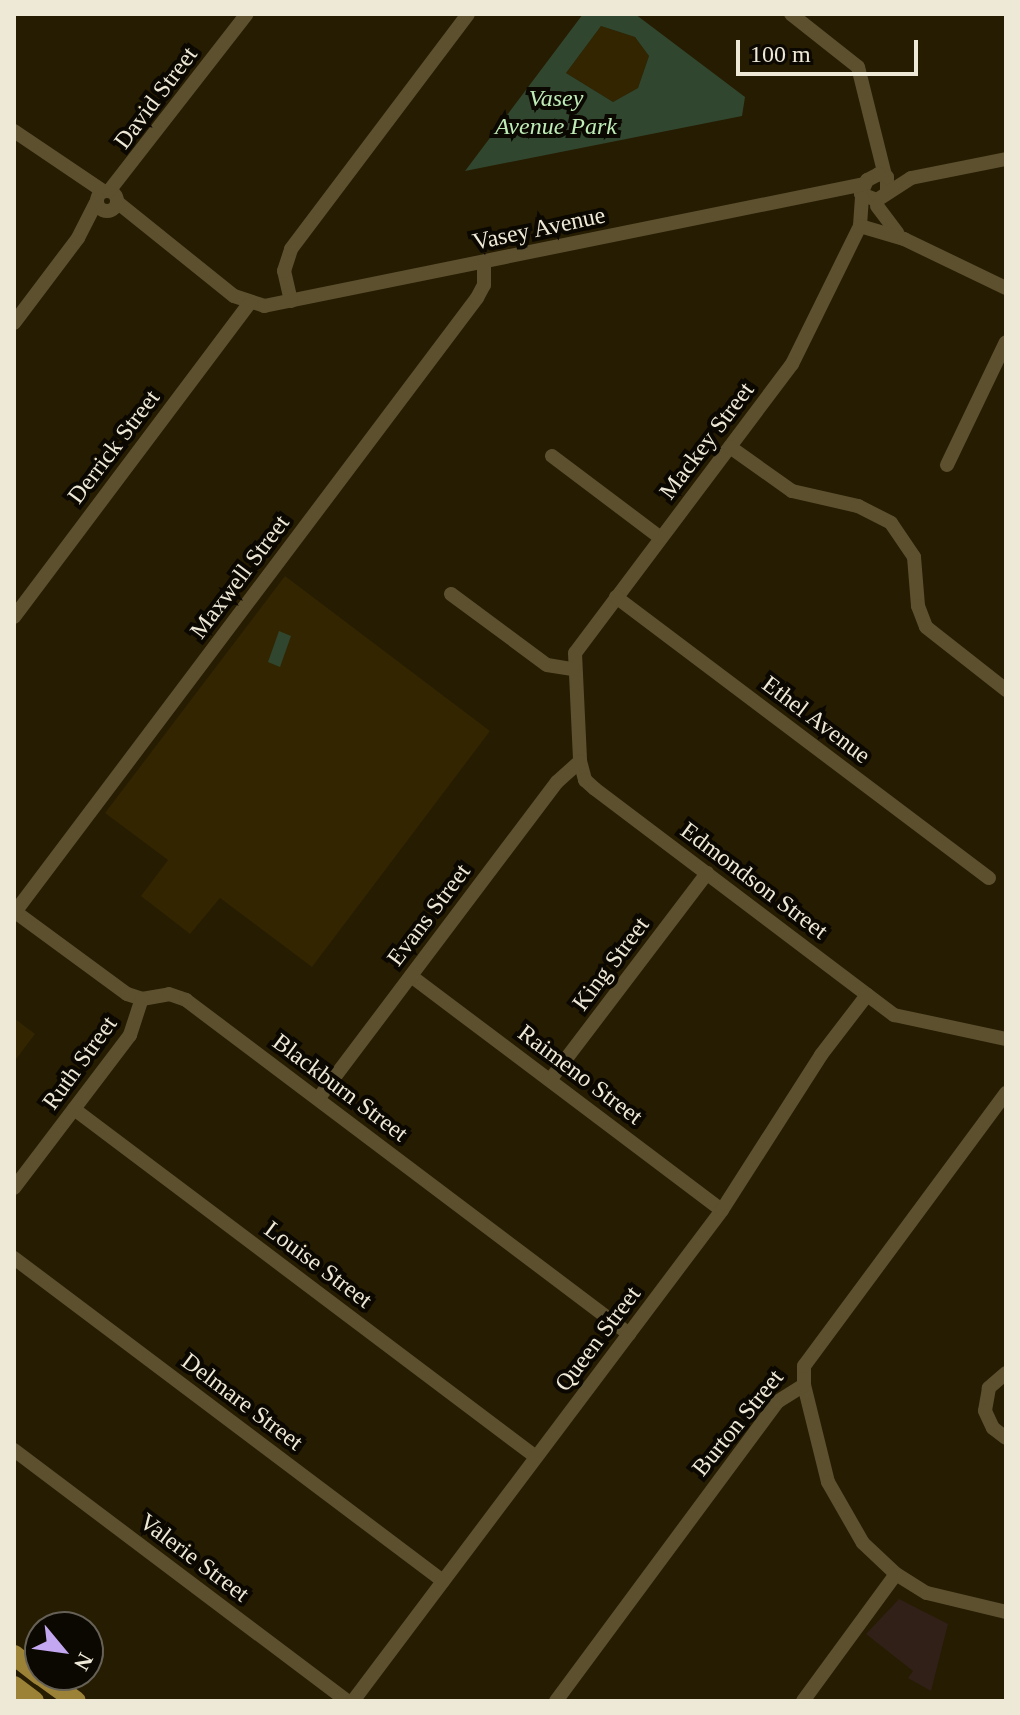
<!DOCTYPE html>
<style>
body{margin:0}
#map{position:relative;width:1020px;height:1715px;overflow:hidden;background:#261c01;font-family:"Times New Roman",serif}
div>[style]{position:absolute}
.commercial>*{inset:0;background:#312018}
.built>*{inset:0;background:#322500}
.green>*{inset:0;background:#31462e}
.street>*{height:14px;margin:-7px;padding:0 7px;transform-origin:7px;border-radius:7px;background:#5c502f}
.street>.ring{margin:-7px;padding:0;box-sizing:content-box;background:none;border:14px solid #5c502f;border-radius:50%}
.primary>*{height:20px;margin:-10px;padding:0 10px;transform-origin:10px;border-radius:10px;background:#9c8237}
span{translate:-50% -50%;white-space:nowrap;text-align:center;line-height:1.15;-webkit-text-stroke:8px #0b0701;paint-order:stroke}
.street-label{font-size:24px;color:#eee8d7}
.park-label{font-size:24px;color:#beecb6;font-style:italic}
.frame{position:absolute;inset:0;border:16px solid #eee8d7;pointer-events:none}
.north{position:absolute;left:24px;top:1611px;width:80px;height:80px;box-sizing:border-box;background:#0b0701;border:2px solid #666157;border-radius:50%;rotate:119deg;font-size:22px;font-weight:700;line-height:32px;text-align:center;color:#eee8d7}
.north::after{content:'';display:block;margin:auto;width:28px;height:36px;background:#c4a7f1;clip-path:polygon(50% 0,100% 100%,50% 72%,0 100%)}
.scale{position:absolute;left:736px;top:40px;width:182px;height:36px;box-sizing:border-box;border:4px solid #eee8d7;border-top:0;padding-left:10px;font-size:24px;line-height:28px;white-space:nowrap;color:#eee8d7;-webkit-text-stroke:6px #0b0701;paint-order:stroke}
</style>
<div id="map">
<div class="commercial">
<div style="clip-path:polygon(899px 1599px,948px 1624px,931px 1691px,908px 1678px,913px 1671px,866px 1634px)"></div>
</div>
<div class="built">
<div style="clip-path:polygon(601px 26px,635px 37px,649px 56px,638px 88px,613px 102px,566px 73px)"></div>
<div style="clip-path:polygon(285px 576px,490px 731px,312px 967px,220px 898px,190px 934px,141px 896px,168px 860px,105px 813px)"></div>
<div style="clip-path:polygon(14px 1018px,35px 1034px,14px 1062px)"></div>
</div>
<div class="green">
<div style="clip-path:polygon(evenodd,583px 14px,635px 14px,745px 97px,742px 116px,465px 171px,583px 14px,601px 26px,635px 37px,649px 56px,638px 88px,613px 102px,566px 73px,601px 26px)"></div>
<div style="clip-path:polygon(279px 631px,291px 636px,280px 667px,268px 662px)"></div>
</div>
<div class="street">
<div style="left:791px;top:14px;width:85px;rotate:38.3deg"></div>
<div style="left:858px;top:67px;width:111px;rotate:76deg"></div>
<div style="left:14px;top:131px;width:107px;rotate:34deg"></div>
<div class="ring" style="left:97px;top:191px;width:6px;height:6px"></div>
<div style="left:109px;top:191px;width:224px;rotate:-52.1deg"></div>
<div style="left:887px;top:191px;width:14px;rotate:-90deg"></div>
<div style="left:887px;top:177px;width:9px;rotate:-159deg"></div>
<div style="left:879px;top:174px;width:13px;rotate:153deg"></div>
<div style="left:867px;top:180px;width:15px;rotate:113deg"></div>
<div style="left:861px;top:194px;width:17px;rotate:21deg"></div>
<div style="left:877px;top:200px;width:40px;rotate:-32.9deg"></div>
<div style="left:911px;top:178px;width:97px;rotate:-11.3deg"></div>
<div style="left:862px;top:197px;width:29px;rotate:94deg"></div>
<div style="left:860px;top:226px;width:154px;rotate:116.2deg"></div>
<div style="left:792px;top:364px;width:361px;rotate:126.9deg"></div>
<div style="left:575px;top:653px;width:108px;rotate:87.3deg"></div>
<div style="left:580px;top:761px;width:20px;rotate:75deg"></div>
<div style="left:585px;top:780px;width:13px;rotate:42deg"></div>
<div style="left:595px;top:789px;width:375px;rotate:37.1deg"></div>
<div style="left:894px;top:1015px;width:115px;rotate:12.1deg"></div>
<div style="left:117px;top:202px;width:150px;rotate:38.8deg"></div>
<div style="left:234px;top:296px;width:32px;rotate:18deg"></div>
<div style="left:264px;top:306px;width:612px;rotate:-11.49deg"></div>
<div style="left:877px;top:206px;width:34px;rotate:53deg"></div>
<div style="left:860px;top:226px;width:46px;rotate:16.5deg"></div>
<div style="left:904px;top:239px;width:113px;rotate:25.7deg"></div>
<div style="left:291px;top:301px;width:31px;rotate:-103deg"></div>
<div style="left:284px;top:271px;width:23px;rotate:-72deg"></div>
<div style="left:291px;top:249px;width:294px;rotate:-53deg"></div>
<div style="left:14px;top:323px;width:106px;rotate:-53deg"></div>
<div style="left:78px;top:238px;width:39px;rotate:-63deg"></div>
<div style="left:730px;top:447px;width:76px;rotate:35.4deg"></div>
<div style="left:792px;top:491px;width:68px;rotate:12.8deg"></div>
<div style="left:858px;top:506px;width:37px;rotate:27deg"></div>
<div style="left:891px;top:523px;width:41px;rotate:55.9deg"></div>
<div style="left:914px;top:557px;width:49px;rotate:85.3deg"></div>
<div style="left:918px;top:606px;width:22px;rotate:69deg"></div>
<div style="left:926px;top:627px;width:102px;rotate:38.2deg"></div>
<div style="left:552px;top:456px;width:136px;rotate:37deg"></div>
<div style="left:947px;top:465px;width:136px;rotate:-64.4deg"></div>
<div style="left:451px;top:594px;width:119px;rotate:36.5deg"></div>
<div style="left:547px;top:665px;width:26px;rotate:9deg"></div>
<div style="left:616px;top:597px;width:467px;rotate:37deg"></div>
<div style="left:14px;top:617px;width:391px;rotate:-53.1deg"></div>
<div style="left:14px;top:911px;width:140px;rotate:36.3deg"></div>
<div style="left:127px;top:994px;width:16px;rotate:18deg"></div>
<div style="left:142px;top:999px;width:27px;rotate:-10deg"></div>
<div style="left:169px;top:994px;width:18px;rotate:19deg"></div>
<div style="left:186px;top:1000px;width:555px;rotate:37.01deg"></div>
<div style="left:15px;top:912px;width:768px;rotate:-53.04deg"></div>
<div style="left:477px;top:298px;width:15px;rotate:-62deg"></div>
<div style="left:484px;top:285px;width:23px;rotate:-90deg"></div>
<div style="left:411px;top:976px;width:389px;rotate:37deg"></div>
<div style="left:550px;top:1080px;width:260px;rotate:-52.8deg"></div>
<div style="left:318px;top:1099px;width:397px;rotate:-53deg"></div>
<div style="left:557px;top:782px;width:31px;rotate:-42deg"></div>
<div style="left:74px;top:1109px;width:578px;rotate:36.99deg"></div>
<div style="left:14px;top:1188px;width:192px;rotate:-52.8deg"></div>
<div style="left:130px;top:1035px;width:38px;rotate:-72deg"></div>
<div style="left:14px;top:1258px;width:537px;rotate:36.98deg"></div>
<div style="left:1006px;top:1373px;width:23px;rotate:139deg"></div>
<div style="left:989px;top:1388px;width:23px;rotate:100deg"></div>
<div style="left:985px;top:1411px;width:19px;rotate:65deg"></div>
<div style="left:993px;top:1428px;width:16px;rotate:38deg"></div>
<div style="left:804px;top:1385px;width:100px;rotate:76.1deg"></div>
<div style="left:828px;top:1482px;width:70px;rotate:60.2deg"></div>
<div style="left:863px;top:1543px;width:45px;rotate:43.2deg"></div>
<div style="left:896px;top:1574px;width:36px;rotate:32deg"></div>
<div style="left:927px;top:1593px;width:81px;rotate:13.5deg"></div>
<div style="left:14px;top:1450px;width:417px;rotate:37deg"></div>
<div style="left:353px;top:1701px;width:614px;rotate:-53.07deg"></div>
<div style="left:722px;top:1210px;width:184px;rotate:-57.4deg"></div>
<div style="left:821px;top:1055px;width:76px;rotate:-52.5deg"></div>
<div style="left:556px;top:1701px;width:372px;rotate:-53.5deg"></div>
<div style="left:777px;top:1402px;width:32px;rotate:-32deg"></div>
<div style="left:804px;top:1385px;width:19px;rotate:-90deg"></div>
<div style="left:804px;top:1366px;width:340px;rotate:-53.5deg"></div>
<div style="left:803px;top:1701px;width:157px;rotate:-53.8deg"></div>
</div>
<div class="primary">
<div style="left:14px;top:1655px;width:33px;rotate:38deg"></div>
<div style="left:40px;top:1675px;width:44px;rotate:35.8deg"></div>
<div style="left:14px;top:1686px;width:25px;rotate:37deg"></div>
</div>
<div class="street-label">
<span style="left:156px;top:98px;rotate:-53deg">David Street</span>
<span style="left:539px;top:229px;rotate:-12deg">Vasey Avenue</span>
<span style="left:707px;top:441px;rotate:-53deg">Mackey Street</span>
<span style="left:114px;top:447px;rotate:-53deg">Derrick Street</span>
<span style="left:240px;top:577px;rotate:-53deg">Maxwell Street</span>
<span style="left:816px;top:720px;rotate:37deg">Ethel Avenue</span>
<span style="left:754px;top:881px;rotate:37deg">Edmondson Street</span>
<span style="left:429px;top:915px;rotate:-53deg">Evans Street</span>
<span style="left:611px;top:964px;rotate:-53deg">King Street</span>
<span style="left:80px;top:1063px;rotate:-54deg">Ruth Street</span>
<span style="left:580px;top:1075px;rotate:37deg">Raimeno Street</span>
<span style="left:340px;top:1088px;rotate:37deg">Blackburn Street</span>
<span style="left:318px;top:1265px;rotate:37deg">Louise Street</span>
<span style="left:598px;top:1339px;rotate:-53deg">Queen Street</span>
<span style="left:242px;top:1402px;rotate:37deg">Delmare Street</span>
<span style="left:738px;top:1423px;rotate:-51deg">Burton Street</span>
<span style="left:194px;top:1558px;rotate:37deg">Valerie Street</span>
</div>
<div class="park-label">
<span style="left:556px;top:113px">Vasey<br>Avenue Park</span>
</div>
<div class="frame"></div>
<div class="north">N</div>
<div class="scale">100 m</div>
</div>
